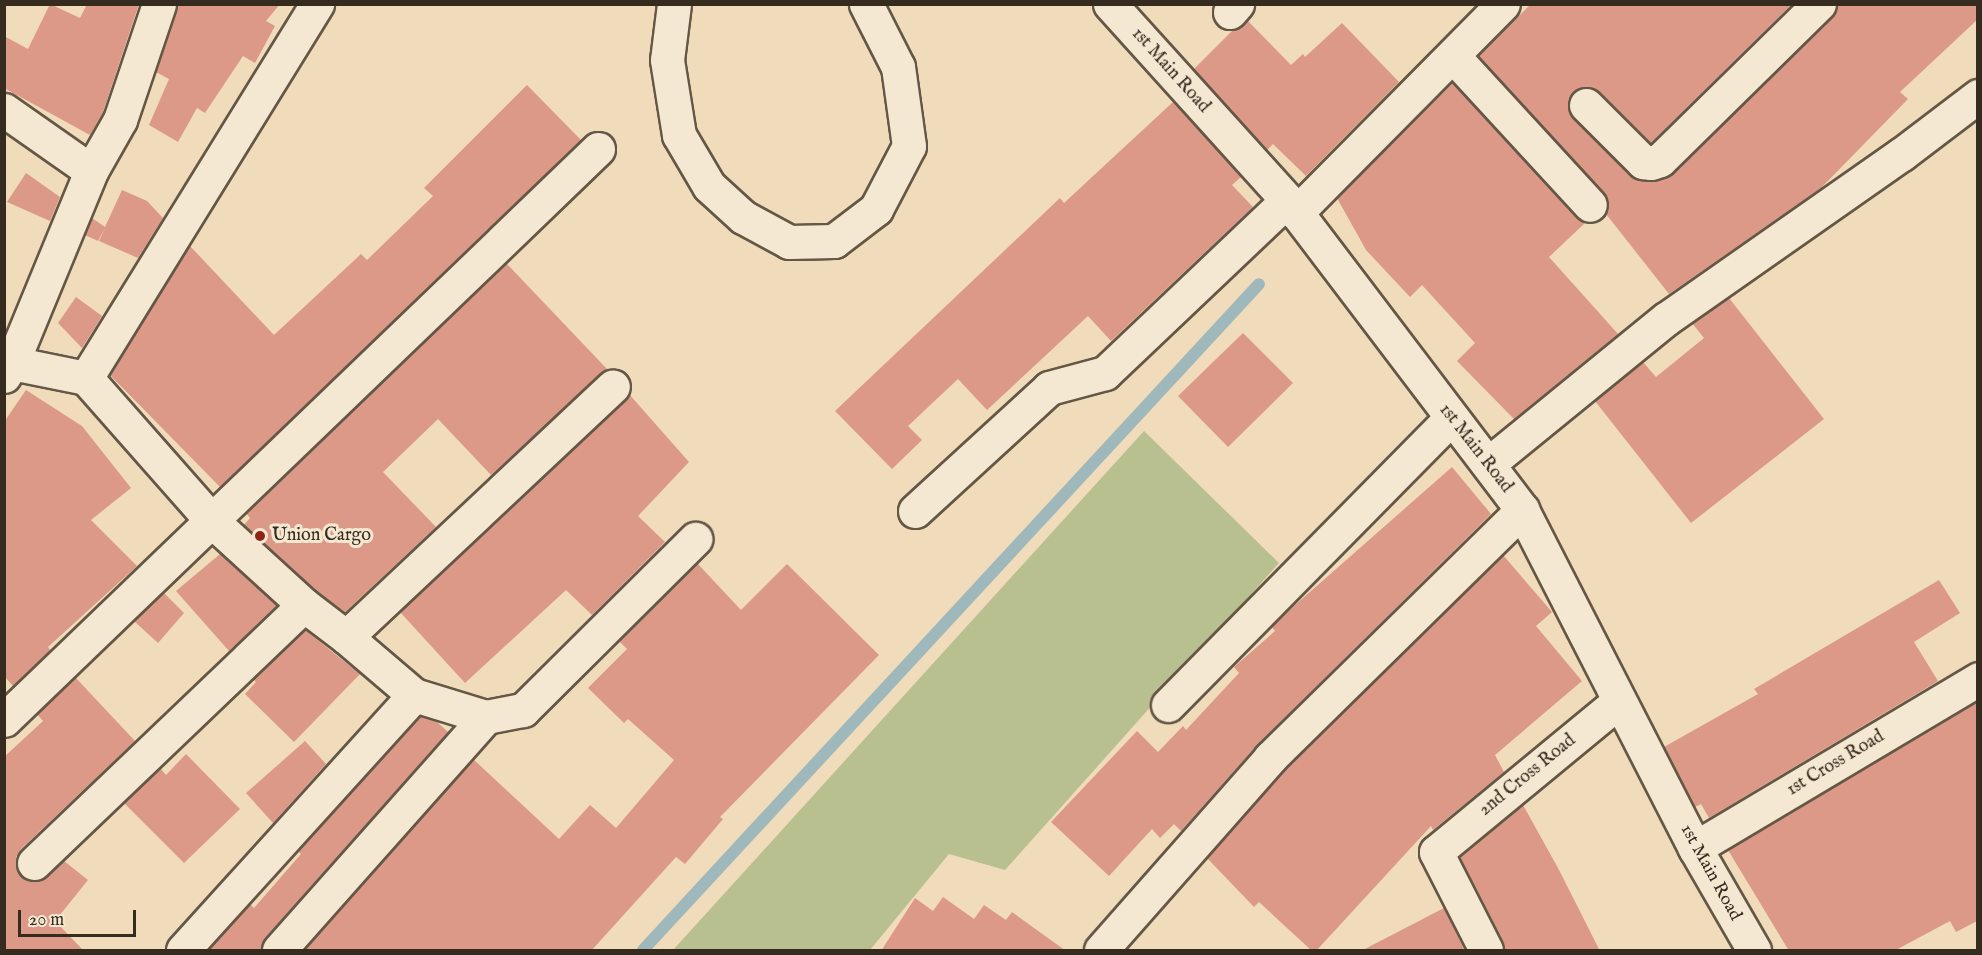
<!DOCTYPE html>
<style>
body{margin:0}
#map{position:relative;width:1982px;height:955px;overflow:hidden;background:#f0dbba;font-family:"IM FELL English",serif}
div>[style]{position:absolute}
.green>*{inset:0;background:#b9c090}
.stream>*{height:12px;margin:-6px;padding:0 6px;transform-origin:6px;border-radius:6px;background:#9fb8bb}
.building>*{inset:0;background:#dc9987}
.roads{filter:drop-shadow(2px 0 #645745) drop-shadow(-2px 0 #645745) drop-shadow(0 2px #645745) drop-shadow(0 -2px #645745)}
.minor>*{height:33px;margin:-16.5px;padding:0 16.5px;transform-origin:16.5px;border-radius:16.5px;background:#f5e8d2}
.dots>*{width:16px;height:16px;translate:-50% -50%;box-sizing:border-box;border:3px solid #f5e8d2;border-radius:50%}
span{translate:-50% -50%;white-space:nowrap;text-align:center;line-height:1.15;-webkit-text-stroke:6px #f5e8d2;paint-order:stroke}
.street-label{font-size:18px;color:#352b1e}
.poi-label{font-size:18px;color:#352b1e}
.left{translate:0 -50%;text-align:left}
.frame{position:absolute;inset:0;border:6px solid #352b1e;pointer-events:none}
.scale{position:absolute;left:18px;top:910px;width:118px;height:27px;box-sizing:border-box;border:3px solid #352b1e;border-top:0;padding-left:8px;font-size:18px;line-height:21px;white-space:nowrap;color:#352b1e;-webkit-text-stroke:4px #f5e8d2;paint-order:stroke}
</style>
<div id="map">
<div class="green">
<div style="clip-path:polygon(1144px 431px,1279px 563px,1005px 870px,949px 854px,870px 950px,673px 950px)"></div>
</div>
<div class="stream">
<div style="left:643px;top:950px;width:907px;rotate:-47.23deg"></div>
</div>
<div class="building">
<div style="clip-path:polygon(50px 4px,80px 18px,87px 4px,139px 4px,103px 112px,90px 135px,4px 88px,4px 36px,28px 49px)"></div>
<div style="clip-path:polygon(177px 4px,280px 4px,266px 21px,275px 26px,255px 63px,243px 56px,205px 113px,197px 108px,178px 142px,149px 125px,169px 79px,156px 72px)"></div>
<div style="clip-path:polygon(1531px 4px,1792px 4px,1651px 143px,1599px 91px,1590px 87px,1582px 87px,1572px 92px,1568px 100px,1568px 109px,1573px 118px,1630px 175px,1649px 182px,1673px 173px,1832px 17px,1837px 4px,1977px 4px,1977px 20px,1900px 92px,1908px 99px,1821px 188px,1669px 294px,1606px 214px,1608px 201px,1604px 192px,1478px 56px)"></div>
<div style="clip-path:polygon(1247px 20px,1291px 65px,1303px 54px,1305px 57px,1342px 23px,1399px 82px,1306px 176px,1273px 144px,1267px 150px,1194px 69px,1233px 30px)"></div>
<div style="clip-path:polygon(1453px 83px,1576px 218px,1585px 223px,1549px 257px,1618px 334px,1514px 419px,1457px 361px,1475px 343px,1422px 285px,1410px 297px,1366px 250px,1337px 198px)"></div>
<div style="clip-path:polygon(527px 85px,581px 140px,220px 487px,110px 375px,190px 246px,274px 335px,361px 254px,367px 260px,433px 196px,424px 188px)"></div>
<div style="clip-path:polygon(1173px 102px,1241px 177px,1232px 185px,1253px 207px,1111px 341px,1088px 316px,987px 410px,958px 379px,908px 426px,922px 440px,892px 469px,835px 411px,1060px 198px,1064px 203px)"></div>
<div style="clip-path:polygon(26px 173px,60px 197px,50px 221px,7px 202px)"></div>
<div style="clip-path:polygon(122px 190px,147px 201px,163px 218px,138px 258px,99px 241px,105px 228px,98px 241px,85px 235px,92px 218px,105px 227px)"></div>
<div style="clip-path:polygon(506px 263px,607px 369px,491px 475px,438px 419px,383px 472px,436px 527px,345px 612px,316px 591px,244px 525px,250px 518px,246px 513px)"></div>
<div style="clip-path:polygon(76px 297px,102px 316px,82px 348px,58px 323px)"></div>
<div style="clip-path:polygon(1729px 298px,1824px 419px,1691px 523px,1595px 401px,1643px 362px,1656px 377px,1704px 338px,1692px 323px)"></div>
<div style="clip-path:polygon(1243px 333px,1293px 383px,1228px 447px,1178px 396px)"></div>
<div style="clip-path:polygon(26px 390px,82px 426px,131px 488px,91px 520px,137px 566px,48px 647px,50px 650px,13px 686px,4px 676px,4px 422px)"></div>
<div style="clip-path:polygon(629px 394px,689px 462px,638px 516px,665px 542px,592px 615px,566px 590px,465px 683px,400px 612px)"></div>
<div style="clip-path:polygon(1452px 467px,1491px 514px,1257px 745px,1181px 831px,1174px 824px,1160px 838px,1152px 829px,1109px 876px,1051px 822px,1137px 731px,1158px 752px,1183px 726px,1186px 730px,1239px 673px,1234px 667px,1275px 631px,1272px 627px,1278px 620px)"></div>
<div style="clip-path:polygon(220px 554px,277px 605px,229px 651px,176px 591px)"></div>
<div style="clip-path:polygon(1503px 555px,1552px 612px,1536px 626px,1582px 681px,1495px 755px,1504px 772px,1433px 830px,1431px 826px,1316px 951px,1312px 951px,1259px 902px,1254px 907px,1207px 858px,1284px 771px)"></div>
<div style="clip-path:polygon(697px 563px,741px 610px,787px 564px,879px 655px,720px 817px,723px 819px,685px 864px,676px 857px,591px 951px,304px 951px,473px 759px,559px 839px,590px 805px,616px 828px,674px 760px,628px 719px,624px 723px,588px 688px,627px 649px,619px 641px)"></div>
<div style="clip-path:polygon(1939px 580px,1960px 613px,1914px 642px,1938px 681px,1709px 818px,1701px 804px,1695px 807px,1664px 747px,1758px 694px,1754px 689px)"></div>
<div style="clip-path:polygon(164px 593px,184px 613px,158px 643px,134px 621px)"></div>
<div style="clip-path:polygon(305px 630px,360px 674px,294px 742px,245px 694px,256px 682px,253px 679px)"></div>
<div style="clip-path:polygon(75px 677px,135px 741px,21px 849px,16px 857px,16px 867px,21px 876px,29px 881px,38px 881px,64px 861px,88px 880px,55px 921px,84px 951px,4px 951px,4px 757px,43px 721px,37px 714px)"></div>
<div style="clip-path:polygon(1977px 702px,1977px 921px,1956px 932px,1950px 921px,1894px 951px,1789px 951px,1728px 850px)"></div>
<div style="clip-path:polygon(420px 716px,437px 722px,448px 732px,265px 938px,261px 951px,208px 951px,250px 904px,254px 908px,301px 854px,298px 851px)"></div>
<div style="clip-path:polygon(305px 741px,326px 764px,273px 823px,246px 793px)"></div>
<div style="clip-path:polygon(186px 754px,240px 809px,184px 863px,124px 803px,160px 768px,166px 775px)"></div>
<div style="clip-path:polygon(1523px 805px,1558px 868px,1600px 951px,1505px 951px,1503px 941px,1460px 857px)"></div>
<div style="clip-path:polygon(943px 897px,974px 919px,984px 905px,1006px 920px,1012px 912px,1066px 951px,881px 951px,915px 898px,933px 911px)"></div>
<div style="clip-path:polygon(1444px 908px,1465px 951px,1361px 951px)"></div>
</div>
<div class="roads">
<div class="minor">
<div style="left:674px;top:4px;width:56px;rotate:97.1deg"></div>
<div style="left:667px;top:60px;width:76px;rotate:80.9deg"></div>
<div style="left:679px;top:135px;width:59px;rotate:59.5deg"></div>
<div style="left:709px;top:186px;width:46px;rotate:42.4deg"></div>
<div style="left:743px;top:217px;width:52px;rotate:28.5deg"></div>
<div style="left:789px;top:242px;width:45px;rotate:-1.3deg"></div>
<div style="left:834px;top:241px;width:53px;rotate:-37.3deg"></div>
<div style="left:876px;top:209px;width:71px;rotate:-62.4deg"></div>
<div style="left:909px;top:146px;width:80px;rotate:-97.9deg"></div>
<div style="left:898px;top:67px;width:71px;rotate:-116.9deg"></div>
<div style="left:1110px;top:4px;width:264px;rotate:47.9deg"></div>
<div style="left:1287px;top:200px;width:389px;rotate:52.8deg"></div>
<div style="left:1522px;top:510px;width:380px;rotate:62.9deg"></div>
<div style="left:1695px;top:848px;width:118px;rotate:60deg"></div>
<div style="left:1230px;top:12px;width:11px;rotate:-49deg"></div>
<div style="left:1453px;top:56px;width:202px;rotate:47.4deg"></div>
<div style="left:1586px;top:105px;width:81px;rotate:45deg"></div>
<div style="left:1643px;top:162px;width:8px;rotate:7deg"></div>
<div style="left:1651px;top:163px;width:9px;rotate:-18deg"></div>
<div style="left:1660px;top:160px;width:223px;rotate:-44.5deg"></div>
<div style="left:4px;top:110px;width:106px;rotate:35deg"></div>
<div style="left:1296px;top:213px;width:294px;rotate:-45.3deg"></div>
<div style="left:12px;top:363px;width:76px;rotate:11.5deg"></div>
<div style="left:86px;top:378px;width:191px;rotate:48.6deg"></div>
<div style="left:212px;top:521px;width:125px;rotate:42.4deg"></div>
<div style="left:304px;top:605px;width:53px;rotate:37.3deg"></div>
<div style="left:346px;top:637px;width:89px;rotate:40.5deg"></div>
<div style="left:414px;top:695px;width:75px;rotate:17deg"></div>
<div style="left:486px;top:717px;width:38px;rotate:-11deg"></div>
<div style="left:523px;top:710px;width:243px;rotate:-44.8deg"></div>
<div style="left:4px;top:376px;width:15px;rotate:-58deg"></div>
<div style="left:12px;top:363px;width:208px;rotate:-67.6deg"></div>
<div style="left:91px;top:171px;width:59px;rotate:-60.4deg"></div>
<div style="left:120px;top:120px;width:122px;rotate:-71.4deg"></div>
<div style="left:86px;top:378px;width:440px;rotate:-58.3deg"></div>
<div style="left:1488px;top:464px;width:230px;rotate:-39.2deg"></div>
<div style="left:1666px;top:319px;width:288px;rotate:-35deg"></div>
<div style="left:1902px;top:154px;width:96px;rotate:-37.3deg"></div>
<div style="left:915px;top:511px;width:182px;rotate:-42.5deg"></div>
<div style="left:1049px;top:388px;width:58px;rotate:-15deg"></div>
<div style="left:1105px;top:373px;width:251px;rotate:-43.5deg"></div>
<div style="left:346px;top:637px;width:366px;rotate:-43.2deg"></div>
<div style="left:1168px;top:705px;width:403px;rotate:-45.4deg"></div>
<div style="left:4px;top:720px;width:824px;rotate:-43.87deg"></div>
<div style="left:1695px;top:848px;width:330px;rotate:-30.8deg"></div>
<div style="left:34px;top:863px;width:373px;rotate:-43.7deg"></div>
<div style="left:183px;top:950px;width:344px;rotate:-47.8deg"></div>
<div style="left:279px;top:950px;width:312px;rotate:-48.4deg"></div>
<div style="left:1101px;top:950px;width:256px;rotate:-48.6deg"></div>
<div style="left:1270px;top:758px;width:354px;rotate:-44.5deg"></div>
<div style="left:1486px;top:950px;width:110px;rotate:-117deg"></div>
<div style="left:1436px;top:852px;width:237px;rotate:-39.5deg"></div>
</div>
</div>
<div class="dots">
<div style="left:260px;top:536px;background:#8f2418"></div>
</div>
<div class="street-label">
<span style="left:1170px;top:71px;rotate:48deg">1st Main Road</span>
<span style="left:1475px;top:449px;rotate:52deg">1st Main Road</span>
<span style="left:1836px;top:764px;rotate:-31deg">1st Cross Road</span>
<span style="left:1528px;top:776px;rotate:-39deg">2nd Cross Road</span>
<span style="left:1710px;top:873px;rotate:61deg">1st Main Road</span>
</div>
<div class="poi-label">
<span class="left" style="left:272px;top:536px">Union Cargo</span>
</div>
<div class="frame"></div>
<div class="scale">20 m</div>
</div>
